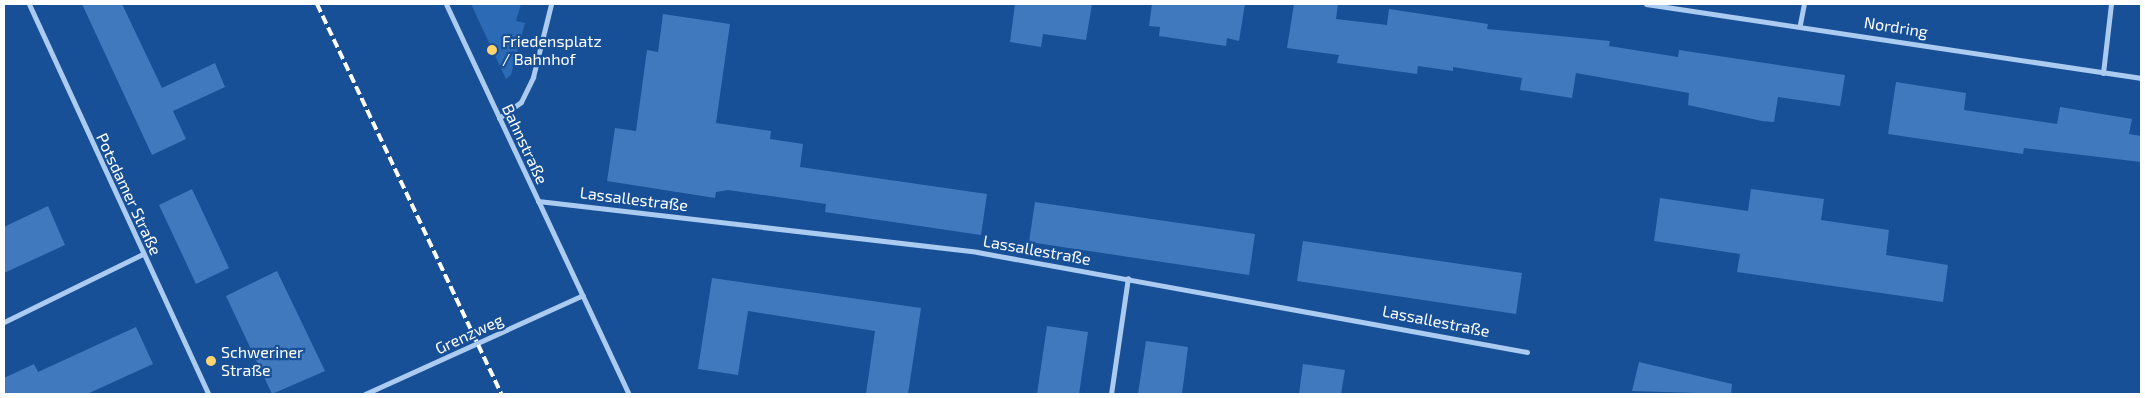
<!DOCTYPE html>
<meta charset="utf-8">
<style>
body{margin:0}
#map{position:relative;width:2145px;height:398px;overflow:hidden;background:#185097;font-family:"Exo 2",sans-serif}
div>[style]{position:absolute}
.green>*{inset:0;background:#2c6ab6}
.building>*{inset:0;background:#4179bf}
.minor>*{height:5px;margin:-2.5px;padding:0 2.5px;transform-origin:2.5px;border-radius:2.5px;background:#accbf1}
.rail>*{height:4px;margin-top:-2px;transform-origin:0;background:repeating-linear-gradient(90deg,#fff 0 9px,transparent 0 13px)}
.dots>*{width:14px;height:14px;translate:-50% -50%;box-sizing:border-box;border:2px solid #185097;border-radius:50%}
span{translate:-50% -50%;white-space:nowrap;text-align:center;line-height:1.15;-webkit-text-stroke:4.5px #185097;paint-order:stroke}
.street-label{font-size:16px;color:#fff}
.poi-label{font-size:16px;color:#fff}
.left{translate:0 -50%;text-align:left}
.frame{position:absolute;inset:0;border:5px solid #fff;pointer-events:none}
</style>
<div id="map">
<div class="green">
<div style="clip-path:polygon(471px 4px,521px 4px,516px 21px,525px 23px,511px 75px,506px 79px)"></div>
</div>
<div class="building">
<div style="clip-path:polygon(82px 4px,122px 4px,162px 88px,215px 63px,225px 87px,173px 111px,186px 139px,152px 155px)"></div>
<div style="clip-path:polygon(1015px 4px,1092px 4px,1086px 40px,1043px 34px,1041px 47px,1010px 42px)"></div>
<div style="clip-path:polygon(1152px 4px,1245px 4px,1239px 41px,1227px 38px,1226px 46px,1159px 36px,1160px 27px,1149px 26px)"></div>
<div style="clip-path:polygon(1294px 4px,1338px 4px,1336px 19px,1387px 25px,1389px 9px,1488px 24px,1487px 29px,1610px 41px,1609px 46px,1678px 57px,1679px 50px,1845px 75px,1840px 106px,1778px 97px,1774px 122px,1762px 121px,1688px 105px,1689px 93px,1576px 73px,1572px 98px,1520px 90px,1522px 78px,1453px 67px,1453px 71px,1418px 66px,1417px 74px,1337px 63px,1339px 55px,1287px 48px)"></div>
<div style="clip-path:polygon(663px 14px,730px 24px,716px 123px,771px 131px,770px 139px,803px 144px,800px 167px,987px 194px,981px 235px,825px 212px,826px 204px,728px 190px,716px 192px,715px 198px,607px 181px,615px 128px,636px 131px,647px 50px,658px 52px)"></div>
<div style="clip-path:polygon(1896px 82px,1966px 93px,1964px 110px,2057px 124px,2060px 107px,2132px 119px,2129px 134px,2141px 136px,2141px 162px,2024px 148px,2023px 154px,1888px 134px)"></div>
<div style="clip-path:polygon(192px 189px,229px 268px,196px 284px,159px 205px)"></div>
<div style="clip-path:polygon(1751px 189px,1824px 199px,1821px 220px,1889px 230px,1886px 255px,1948px 265px,1943px 302px,1737px 272px,1740px 254px,1654px 241px,1660px 198px,1748px 211px)"></div>
<div style="clip-path:polygon(1035px 202px,1255px 234px,1249px 275px,1029px 242px)"></div>
<div style="clip-path:polygon(48px 206px,65px 245px,4px 273px,4px 227px)"></div>
<div style="clip-path:polygon(1303px 241px,1522px 273px,1516px 314px,1297px 281px)"></div>
<div style="clip-path:polygon(277px 271px,325px 371px,272px 394px,226px 296px)"></div>
<div style="clip-path:polygon(712px 278px,921px 308px,908px 394px,866px 394px,875px 331px,748px 311px,738px 375px,698px 369px)"></div>
<div style="clip-path:polygon(1047px 326px,1088px 332px,1079px 394px,1037px 394px)"></div>
<div style="clip-path:polygon(136px 327px,153px 364px,87px 394px,4px 394px,4px 378px,34px 364px,38px 372px)"></div>
<div style="clip-path:polygon(1146px 341px,1188px 347px,1182px 394px,1138px 394px)"></div>
<div style="clip-path:polygon(1639px 362px,1732px 384px,1731px 394px,1632px 391px)"></div>
<div style="clip-path:polygon(1303px 364px,1345px 370px,1341px 394px,1299px 394px)"></div>
</div>
<div class="minor">
<div style="left:29px;top:4px;width:429px;rotate:65.3deg"></div>
<div style="left:446px;top:4px;width:431px;rotate:64.9deg"></div>
<div style="left:1646px;top:4px;width:501px;rotate:8.5deg"></div>
<div style="left:1800px;top:24px;width:20px;rotate:-79deg"></div>
<div style="left:2103px;top:73px;width:69px;rotate:-83.4deg"></div>
<div style="left:499px;top:118px;width:27px;rotate:-36deg"></div>
<div style="left:521px;top:102px;width:28px;rotate:-64deg"></div>
<div style="left:533px;top:77px;width:75px;rotate:-76.1deg"></div>
<div style="left:538px;top:201px;width:442px;rotate:6.6deg"></div>
<div style="left:977px;top:252px;width:559px;rotate:10.3deg"></div>
<div style="left:4px;top:322px;width:155px;rotate:-26.1deg"></div>
<div style="left:365px;top:394px;width:239px;rotate:-24.4deg"></div>
<div style="left:1111px;top:394px;width:117px;rotate:-81.7deg"></div>
</div>
<div class="rail">
<div style="left:317px;top:4px;width:431px;rotate:64.7deg"></div>
</div>
<div class="dots">
<div style="left:492px;top:50px;background:#ffd46c"></div>
<div style="left:211px;top:361px;background:#ffd46c"></div>
</div>
<div class="street-label">
<span style="left:1896px;top:27px;rotate:9deg">Nordring</span>
<span style="left:525px;top:144px;rotate:65deg">Bahnstraße</span>
<span style="left:129px;top:194px;rotate:65deg">Potsdamer Straße</span>
<span style="left:634px;top:199px;rotate:7deg">Lassallestraße</span>
<span style="left:1037px;top:250px;rotate:10deg">Lassallestraße</span>
<span style="left:1436px;top:321px;rotate:11deg">Lassallestraße</span>
<span style="left:469px;top:334px;rotate:-25deg">Grenzweg</span>
</div>
<div class="poi-label">
<span class="left" style="left:502px;top:50px">Friedensplatz<br>/ Bahnhof</span>
<span class="left" style="left:221px;top:361px">Schweriner<br>Straße</span>
</div>
<div class="frame"></div>
</div>
